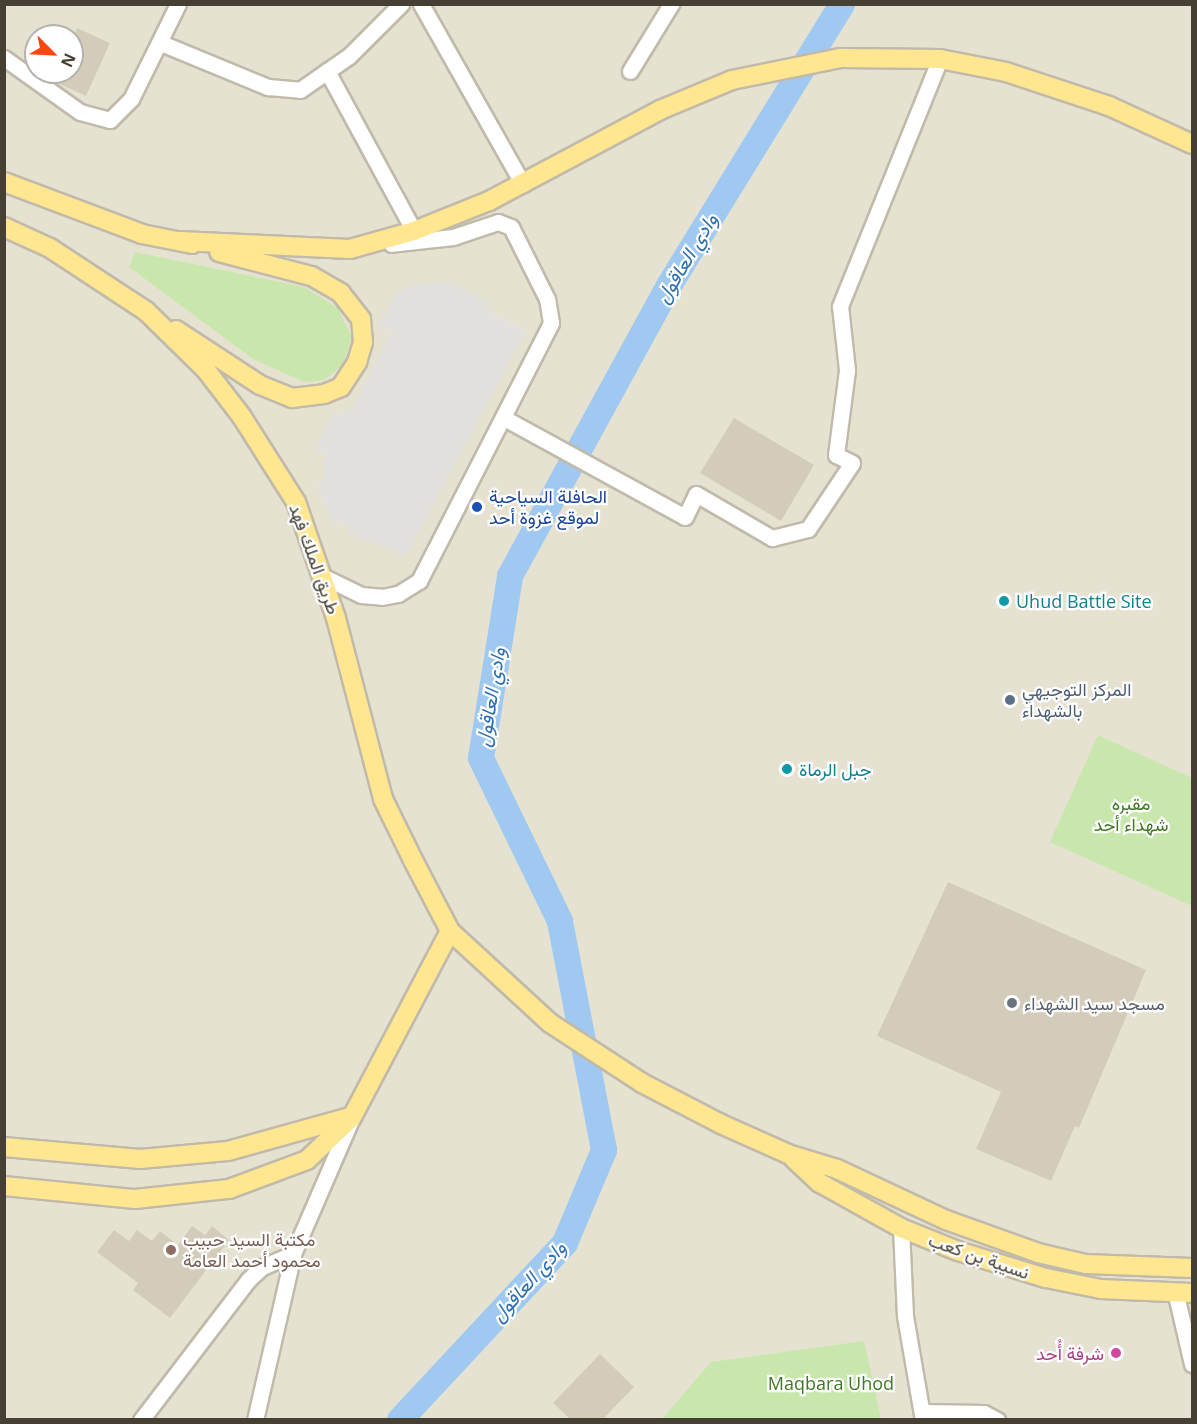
<!DOCTYPE html>
<meta charset="utf-8">
<style>
body{margin:0}
#map{position:relative;width:1197px;height:1424px;overflow:hidden;background:#f2efe4;font-family:"Open Sans",Vazirmatn,sans-serif}
div>[style]{position:absolute}
.residential>*{inset:0;background:#e6e2d2}
.green>*{inset:0;background:#c9e7ac}
.parking>*{inset:0;background:#e3e1dd}
.river>*{height:26px;margin:-13px;padding:0 13px;transform-origin:13px;border-radius:13px;background:#9fc9f0}
.building>*{inset:0;background:#d4ccba}
.roads{filter:drop-shadow(2px 0 #c1baaa) drop-shadow(-2px 0 #c1baaa) drop-shadow(0 2px #c1baaa) drop-shadow(0 -2px #c1baaa)}
.minor>*{height:15px;margin:-7.5px;padding:0 7.5px;transform-origin:7.5px;border-radius:7.5px;background:#fff}
.major>*{height:18px;margin:-9px;padding:0 9px;transform-origin:9px;border-radius:9px;background:#ffe791}
.dots>*{width:16px;height:16px;translate:-50% -50%;box-sizing:border-box;border:3px solid #fff;border-radius:50%}
span{translate:-50% -50%;white-space:nowrap;text-align:center;line-height:1.15;-webkit-text-stroke:4.5px #fff;paint-order:stroke}
.transit-label{font-size:18px;color:#164399}
.left{translate:0 -50%;text-align:left}
.street-label{font-size:18px;color:#453f34}
.culture-label{font-size:18px;color:#0d838f}
.service-label{font-size:18px;color:#4e5e75}
.park-label{font-size:18px;color:#407727}
.worship-label{font-size:18px;color:#5b616d}
.education-label{font-size:18px;color:#785e54}
.hotel-label{font-size:18px;color:#b23c85}
.right{translate:-100% -50%;text-align:right}
.water-label{font-size:20px;color:#2d70b1;font-style:italic}
.frame{position:absolute;inset:0;border:6px solid #453f34;pointer-events:none}
.north{position:absolute;left:24px;top:24px;width:60px;height:60px;box-sizing:border-box;background:#fff;border:2px solid #b5b2ae;border-radius:50%;rotate:114deg;font-size:16px;font-weight:700;line-height:24px;text-align:center;color:#453f34}
.north::after{content:'';display:block;margin:auto;width:21px;height:27px;background:#fc4612;clip-path:polygon(50% 0,100% 100%,50% 72%,0 100%)}
</style>
<div id="map">
<div class="residential">
<div style="clip-path:polygon(evenodd,5px 5px,1192px 5px,1192px 1419px,5px 1419px,5px 5px,36px 36px,72px 36px,72px 72px,36px 72px,36px 36px)"></div>
</div>
<div class="green">
<div style="clip-path:polygon(135px 252px,304px 287px,338px 308px,352px 338px,343px 365px,324px 380px,304px 382px,253px 359px,129px 267px)"></div>
<div style="clip-path:polygon(1098px 735px,1192px 778px,1192px 906px,1050px 842px)"></div>
<div style="clip-path:polygon(864px 1341px,881px 1419px,662px 1419px,711px 1362px)"></div>
</div>
<div class="parking">
<div style="clip-path:polygon(449px 282px,487px 301px,488px 311px,526px 330px,406px 555px,350px 534px,344px 521px,333px 524px,316px 483px,325px 479px,323px 464px,328px 451px,317px 454px,316px 448px,332px 416px,353px 408px,393px 328px,382px 331px,379px 325px,397px 292px,417px 284px)"></div>
</div>
<div class="river">
<div style="left:400px;top:1420px;width:242px;rotate:-47deg"></div>
<div style="left:565px;top:1243px;width:101px;rotate:-67.2deg"></div>
<div style="left:604px;top:1150px;width:233px;rotate:-100.9deg"></div>
<div style="left:560px;top:921px;width:181px;rotate:-115.9deg"></div>
<div style="left:481px;top:758px;width:184px;rotate:-80.9deg"></div>
<div style="left:510px;top:576px;width:333px;rotate:-61.3deg"></div>
<div style="left:670px;top:284px;width:329px;rotate:-58.4deg"></div>
</div>
<div class="building">
<div style="clip-path:polygon(77px 28px,110px 43px,86px 96px,53px 81px,57px 72px,72px 72px,72px 40px)"></div>
<div style="clip-path:polygon(734px 418px,814px 465px,781px 521px,700px 473px)"></div>
<div style="clip-path:polygon(948px 882px,1146px 970px,1079px 1128px,1075px 1126px,1051px 1181px,976px 1149px,1001px 1092px,877px 1036px)"></div>
<div style="clip-path:polygon(192px 1226px,205px 1235px,212px 1226px,229px 1240px,170px 1318px,133px 1290px,138px 1283px,97px 1252px,114px 1230px,129px 1241px,137px 1230px,152px 1241px,160px 1231px,178px 1245px)"></div>
<div style="clip-path:polygon(600px 1354px,634px 1387px,603px 1419px,570px 1419px,553px 1403px)"></div>
</div>
<div class="roads">
<div class="minor">
<div style="left:421px;top:4px;width:207px;rotate:60.5deg"></div>
<div style="left:161px;top:43px;width:116px;rotate:22.4deg"></div>
<div style="left:268px;top:87px;width:32px;rotate:5deg"></div>
<div style="left:300px;top:90px;width:60px;rotate:-34.8deg"></div>
<div style="left:349px;top:56px;width:74px;rotate:-45deg"></div>
<div style="left:4px;top:58px;width:93px;rotate:35.4deg"></div>
<div style="left:80px;top:112px;width:31px;rotate:15deg"></div>
<div style="left:110px;top:120px;width:30px;rotate:-45deg"></div>
<div style="left:131px;top:99px;width:106px;rotate:-63.7deg"></div>
<div style="left:327px;top:71px;width:182px;rotate:61.5deg"></div>
<div style="left:630px;top:71px;width:79px;rotate:-58.5deg"></div>
<div style="left:504px;top:418px;width:206px;rotate:28.7deg"></div>
<div style="left:685px;top:517px;width:25px;rotate:-64deg"></div>
<div style="left:696px;top:494px;width:88px;rotate:30.1deg"></div>
<div style="left:772px;top:538px;width:37px;rotate:-14deg"></div>
<div style="left:808px;top:529px;width:79px;rotate:-56.3deg"></div>
<div style="left:852px;top:463px;width:18px;rotate:-153deg"></div>
<div style="left:836px;top:455px;width:86px;rotate:-82.6deg"></div>
<div style="left:847px;top:370px;width:64px;rotate:-96.2deg"></div>
<div style="left:840px;top:306px;width:266px;rotate:-68deg"></div>
<div style="left:322px;top:576px;width:43px;rotate:26deg"></div>
<div style="left:361px;top:595px;width:21px;rotate:5deg"></div>
<div style="left:382px;top:597px;width:16px;rotate:-11deg"></div>
<div style="left:398px;top:594px;width:25px;rotate:-32deg"></div>
<div style="left:419px;top:581px;width:290px;rotate:-62.9deg"></div>
<div style="left:551px;top:323px;width:24px;rotate:-99deg"></div>
<div style="left:547px;top:299px;width:80px;rotate:-116.6deg"></div>
<div style="left:511px;top:227px;width:14px;rotate:-159deg"></div>
<div style="left:498px;top:222px;width:47px;rotate:161.6deg"></div>
<div style="left:453px;top:237px;width:62px;rotate:173.6deg"></div>
<div style="left:901px;top:1228px;width:88px;rotate:87.4deg"></div>
<div style="left:905px;top:1316px;width:106px;rotate:80.2deg"></div>
<div style="left:1176px;top:1295px;width:71px;rotate:76.9deg"></div>
<div style="left:922px;top:1412px;width:62px;rotate:0.9deg"></div>
<div style="left:984px;top:1413px;width:15px;rotate:28deg"></div>
<div style="left:141px;top:1420px;width:176px;rotate:-52.6deg"></div>
<div style="left:248px;top:1280px;width:19px;rotate:-43deg"></div>
<div style="left:262px;top:1267px;width:34px;rotate:-23deg"></div>
<div style="left:255px;top:1420px;width:170px;rotate:-77.1deg"></div>
<div style="left:293px;top:1254px;width:146px;rotate:-66.6deg"></div>
</div>
<div class="major">
<div style="left:4px;top:182px;width:147px;rotate:20.6deg"></div>
<div style="left:142px;top:234px;width:51px;rotate:11.3deg"></div>
<div style="left:4px;top:227px;width:51px;rotate:24.5deg"></div>
<div style="left:50px;top:248px;width:115px;rotate:33.3deg"></div>
<div style="left:146px;top:311px;width:84px;rotate:44.5deg"></div>
<div style="left:206px;top:370px;width:59px;rotate:52.5deg"></div>
<div style="left:242px;top:417px;width:101px;rotate:57.6deg"></div>
<div style="left:296px;top:502px;width:123px;rotate:71deg"></div>
<div style="left:336px;top:618px;width:187px;rotate:75.4deg"></div>
<div style="left:383px;top:799px;width:68px;rotate:63.8deg"></div>
<div style="left:413px;top:860px;width:80px;rotate:62.5deg"></div>
<div style="left:450px;top:931px;width:136px;rotate:42.6deg"></div>
<div style="left:550px;top:1023px;width:110px;rotate:33.1deg"></div>
<div style="left:642px;top:1083px;width:89px;rotate:27.4deg"></div>
<div style="left:721px;top:1124px;width:73px;rotate:24.1deg"></div>
<div style="left:788px;top:1154px;width:51px;rotate:17deg"></div>
<div style="left:837px;top:1169px;width:120px;rotate:25.1deg"></div>
<div style="left:946px;top:1220px;width:98px;rotate:19.7deg"></div>
<div style="left:1038px;top:1253px;width:49px;rotate:12.9deg"></div>
<div style="left:1086px;top:1264px;width:106px;rotate:2.2deg"></div>
<div style="left:180px;top:241px;width:170px;rotate:2.7deg"></div>
<div style="left:350px;top:249px;width:66px;rotate:-15.7deg"></div>
<div style="left:414px;top:231px;width:81px;rotate:-21.8deg"></div>
<div style="left:489px;top:201px;width:194px;rotate:-28deg"></div>
<div style="left:660px;top:110px;width:78px;rotate:-22.6deg"></div>
<div style="left:732px;top:80px;width:110px;rotate:-11.5deg"></div>
<div style="left:840px;top:58px;width:100px;rotate:0.6deg"></div>
<div style="left:940px;top:59px;width:67px;rotate:11.1deg"></div>
<div style="left:1006px;top:72px;width:108px;rotate:18.3deg"></div>
<div style="left:1109px;top:106px;width:91px;rotate:24.6deg"></div>
<div style="left:176px;top:330px;width:100px;rotate:33.2deg"></div>
<div style="left:260px;top:385px;width:35px;rotate:22deg"></div>
<div style="left:292px;top:398px;width:32px;rotate:-7deg"></div>
<div style="left:324px;top:394px;width:18px;rotate:-22deg"></div>
<div style="left:341px;top:387px;width:30px;rotate:-57deg"></div>
<div style="left:357px;top:362px;width:21px;rotate:-73deg"></div>
<div style="left:363px;top:342px;width:23px;rotate:-95deg"></div>
<div style="left:361px;top:319px;width:33px;rotate:-128deg"></div>
<div style="left:341px;top:293px;width:34px;rotate:-150deg"></div>
<div style="left:311px;top:276px;width:95px;rotate:-165.4deg"></div>
<div style="left:4px;top:1147px;width:137px;rotate:5deg"></div>
<div style="left:140px;top:1159px;width:88px;rotate:-5.2deg"></div>
<div style="left:228px;top:1151px;width:127px;rotate:-15.6deg"></div>
<div style="left:794px;top:1159px;width:35px;rotate:43deg"></div>
<div style="left:820px;top:1183px;width:93px;rotate:29.1deg"></div>
<div style="left:901px;top:1228px;width:61px;rotate:22deg"></div>
<div style="left:958px;top:1251px;width:92px;rotate:17.1deg"></div>
<div style="left:1046px;top:1278px;width:56px;rotate:11.3deg"></div>
<div style="left:1101px;top:1289px;width:91px;rotate:2.5deg"></div>
<div style="left:4px;top:1186px;width:132px;rotate:5.7deg"></div>
<div style="left:135px;top:1199px;width:95px;rotate:-6.1deg"></div>
<div style="left:229px;top:1189px;width:83px;rotate:-20.4deg"></div>
<div style="left:307px;top:1160px;width:62px;rotate:-43.7deg"></div>
<div style="left:352px;top:1117px;width:210px;rotate:-62.2deg"></div>
</div>
</div>
<div class="dots">
<div style="left:477px;top:507px;background:#1a4fb4"></div>
<div style="left:1004px;top:601px;background:#0f9aa8"></div>
<div style="left:1010px;top:700px;background:#5c6f8a"></div>
<div style="left:787px;top:769px;background:#0f9aa8"></div>
<div style="left:1012px;top:1003px;background:#6b7280"></div>
<div style="left:171px;top:1250px;background:#8d6e63"></div>
<div style="left:1116px;top:1353px;background:#d1479c"></div>
</div>
<div class="transit-label">
<span class="left" style="left:489px;top:507px">الحافلة السياحية<br>لموقع غزوة أحد</span>
</div>
<div class="street-label">
<span style="left:315px;top:559px;rotate:70deg">طريق الملك فهد</span>
<span style="left:979px;top:1256px;rotate:19deg">نسيبة بن كعب</span>
</div>
<div class="culture-label">
<span class="left" style="left:1016px;top:601px">Uhud Battle Site</span>
<span class="left" style="left:799px;top:769px">جبل الرماة</span>
</div>
<div class="service-label">
<span class="left" style="left:1022px;top:700px">المركز التوجيهي<br>بالشهداء</span>
</div>
<div class="park-label">
<span style="left:1131px;top:814px">مقبره<br>شهداء أحد</span>
<span style="left:831px;top:1383px">Maqbara Uhod</span>
</div>
<div class="worship-label">
<span class="left" style="left:1024px;top:1003px">مسجد سيد الشهداء</span>
</div>
<div class="education-label">
<span class="left" style="left:183px;top:1250px">مكتبة السيد حبيب<br>محمود أحمد العامة</span>
</div>
<div class="hotel-label">
<span class="right" style="left:1104px;top:1353px">شرفة أُحد</span>
</div>
<div class="water-label">
<span style="left:686px;top:258px;rotate:-59deg">وادي العاقول</span>
<span style="left:490px;top:697px;rotate:-81deg">وادي العاقول</span>
<span style="left:528px;top:1281px;rotate:-48deg">وادي العاقول</span>
</div>
<div class="frame"></div>
<div class="north">N</div>
</div>
